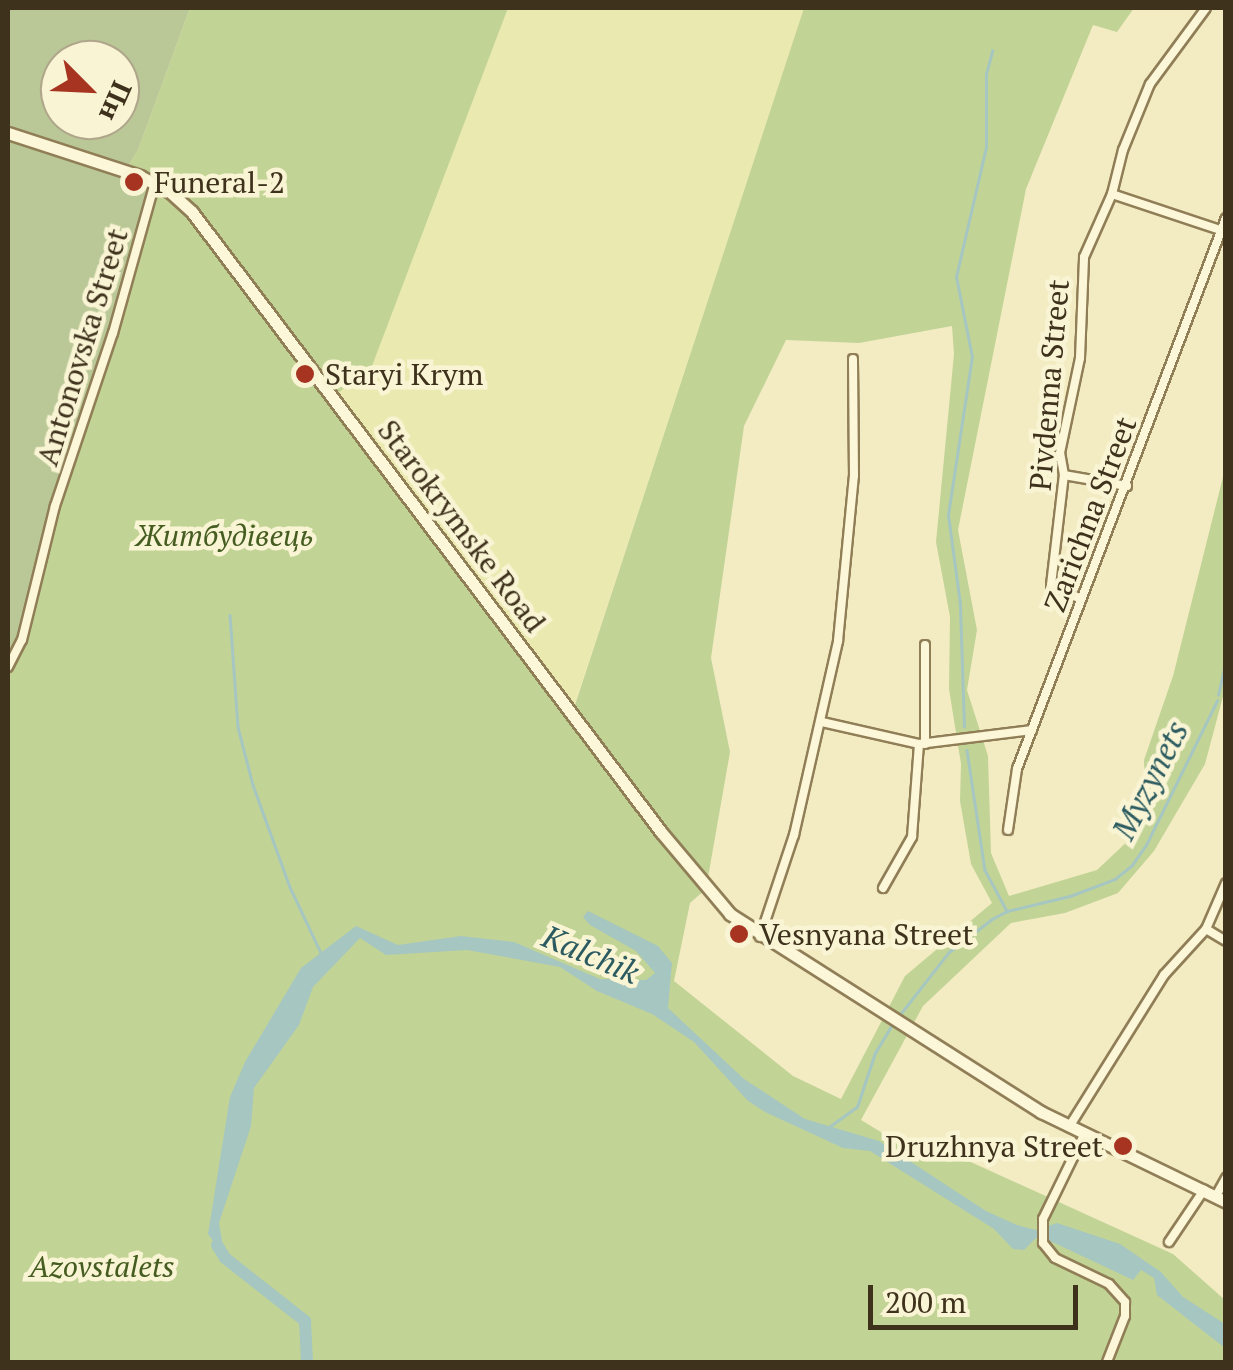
<!DOCTYPE html>
<meta charset="utf-8">
<style>
body{margin:0}
#map{position:relative;width:1233px;height:1370px;overflow:hidden;background:#f3ecc3;font-family:"PT Serif",serif}
div>[style]{position:absolute}
.farmland>*{inset:0;background:#eae9b0}
.green>*{inset:0;background:#c2d396}
.cemetery>*{inset:0;background:#bac796}
.water>*{inset:0;background:#a6c6c1}
.stream>*{height:2.5px;margin:-1.25px;padding:0 1.25px;transform-origin:1.25px;border-radius:1.25px;background:#a6c6c1}
.river>*{height:12px;margin:-6px;padding:0 6px;transform-origin:6px;border-radius:6px;background:#a6c6c1}
.roads{filter:drop-shadow(2px 0 #907e57) drop-shadow(-2px 0 #907e57) drop-shadow(0 2px #907e57) drop-shadow(0 -2px #907e57)}
.street>*{height:8px;margin:-4px;padding:0 4px;transform-origin:4px;border-radius:4px;background:#fcf7d8}
.secondary>*{height:11px;margin:-5.5px;padding:0 5.5px;transform-origin:5.5px;border-radius:5.5px;background:#fcf7d8}
.dots>*{width:28px;height:28px;translate:-50% -50%;box-sizing:border-box;border:5px solid #f9f4d4;border-radius:50%}
span{translate:-50% -50%;white-space:nowrap;text-align:center;line-height:1.15;-webkit-text-stroke:9px #f9f4d4;paint-order:stroke}
.poi-label{font-size:30px;color:#3f321d}
.left{translate:0 -50%;text-align:left}
.right{translate:-100% -50%;text-align:right}
.street-label{font-size:30px;color:#3f321d}
.park-label{font-size:30px;color:#455d21;font-style:italic}
.water-label{font-size:32px;color:#2b5b60;font-style:italic}
.frame{position:absolute;inset:0;border:10px solid #3f321d;pointer-events:none}
.north{position:absolute;left:40px;top:40px;width:100px;height:100px;box-sizing:border-box;background:#f9f4d4;border:2px solid #afa68b;border-radius:50%;rotate:114deg;font-size:28px;font-weight:700;line-height:40px;text-align:center;color:#3f321d}
.north::after{content:'';display:block;margin:auto;width:35px;height:45px;background:#a73420;clip-path:polygon(50% 0,100% 100%,50% 72%,0 100%)}
.scale{position:absolute;left:868px;top:1285px;width:210px;height:45px;box-sizing:border-box;border:5px solid #3f321d;border-top:0;padding-left:12px;font-size:30px;line-height:35px;white-space:nowrap;color:#3f321d;-webkit-text-stroke:8px #f9f4d4;paint-order:stroke}
</style>
<div id="map">
<div class="farmland">
<div style="clip-path:polygon(508px 8px,804px 8px,572px 712px,332px 397px,372px 366px)"></div>
</div>
<div class="green">
<div style="clip-path:polygon(evenodd,190px 8px,508px 8px,372px 366px,333px 397px,573px 711px,804px 8px,1134px 8px,1117px 32px,1093px 25px,1026px 189px,958px 530px,977px 630px,967px 690px,988px 756px,991px 853px,1009px 896px,1097px 870px,1133px 836px,1146px 805px,1144px 760px,1173px 676px,1225px 469px,1225px 689px,1205px 764px,1154px 851px,1118px 893px,1065px 913px,1011px 923px,923px 1006px,861px 1120px,904px 1146px,929px 1143px,1173px 1254px,1225px 1300px,1225px 1362px,8px 1362px,8px 667px,125px 171px,138px 150px,190px 8px,952px 326px,954px 354px,936px 542px,950px 617px,949px 689px,961px 764px,960px 801px,971px 864px,992px 903px,905px 976px,841px 1099px,793px 1076px,674px 981px,690px 903px,706px 889px,730px 752px,711px 658px,744px 426px,786px 340px,859px 343px,952px 326px)"></div>
</div>
<div class="cemetery">
<div style="clip-path:polygon(evenodd,8px 8px,190px 8px,138px 150px,125px 171px,155px 183px,113px 333px,55px 506px,22px 640px,8px 667px,8px 8px,60px 60px,120px 60px,120px 120px,60px 120px,60px 60px)"></div>
</div>
<div class="water">
<div style="clip-path:polygon(588px 911px,658px 946px,672px 963px,668px 1008px,744px 1079px,805px 1119px,879px 1141px,986px 1211px,1017px 1225px,1036px 1230px,1057px 1223px,1120px 1244px,1161px 1272px,1183px 1297px,1225px 1324px,1225px 1348px,1157px 1295px,1154px 1278px,1141px 1270px,1133px 1280px,1046px 1239px,1036px 1238px,1024px 1250px,1013px 1249px,994px 1229px,870px 1151px,843px 1148px,765px 1112px,748px 1101px,694px 1042px,652px 1014px,597px 991px,560px 967px,467px 950px,386px 955px,360px 938px,313px 987px,299px 1025px,254px 1088px,251px 1126px,219px 1223px,225px 1258px,208px 1234px,230px 1097px,245px 1062px,301px 968px,356px 926px,398px 945px,461px 936px,514px 942px,600px 979px,646px 980px,655px 973px,636px 951px,590px 925px,583px 917px)"></div>
</div>
<div class="stream">
<div style="left:230px;top:615px;width:112px;rotate:85.9deg"></div>
<div style="left:238px;top:727px;width:60px;rotate:75.5deg"></div>
<div style="left:253px;top:785px;width:109px;rotate:70.1deg"></div>
<div style="left:290px;top:887px;width:73px;rotate:64.8deg"></div>
<div style="left:1218px;top:695px;width:35px;rotate:-77deg"></div>
<div style="left:964px;top:727px;width:123px;rotate:-91.9deg"></div>
<div style="left:960px;top:604px;width:90px;rotate:-97.7deg"></div>
<div style="left:948px;top:515px;width:160px;rotate:-81.4deg"></div>
<div style="left:972px;top:357px;width:82px;rotate:-101.3deg"></div>
<div style="left:956px;top:277px;width:133px;rotate:-77deg"></div>
<div style="left:986px;top:147px;width:73px;rotate:-90deg"></div>
<div style="left:986px;top:74px;width:24px;rotate:-75deg"></div>
<div style="left:967px;top:750px;width:121px;rotate:81.5deg"></div>
<div style="left:985px;top:870px;width:47px;rotate:61.8deg"></div>
<div style="left:898px;top:1017px;width:83px;rotate:-51.9deg"></div>
<div style="left:949px;top:952px;width:54px;rotate:-37.5deg"></div>
<div style="left:992px;top:919px;width:17px;rotate:-28deg"></div>
<div style="left:1007px;top:911px;width:65px;rotate:-13.4deg"></div>
<div style="left:1070px;top:896px;width:48px;rotate:-20.7deg"></div>
<div style="left:1115px;top:879px;width:22px;rotate:-39deg"></div>
<div style="left:1132px;top:865px;width:24px;rotate:-55deg"></div>
<div style="left:1146px;top:845px;width:161px;rotate:-63.8deg"></div>
<div style="left:829px;top:1127px;width:34px;rotate:-36deg"></div>
<div style="left:857px;top:1107px;width:57px;rotate:-71.6deg"></div>
<div style="left:875px;top:1053px;width:35px;rotate:-59deg"></div>
</div>
<div class="river">
<div style="left:217px;top:1245px;width:15px;rotate:58deg"></div>
<div style="left:225px;top:1258px;width:102px;rotate:38.2deg"></div>
<div style="left:305px;top:1321px;width:41px;rotate:87.2deg"></div>
</div>
<div class="roads">
<div class="street">
<div style="left:1112px;top:194px;width:114px;rotate:18.4deg"></div>
<div style="left:1064px;top:475px;width:64px;rotate:9.9deg"></div>
<div style="left:1081px;top:599px;width:33px;rotate:-155deg"></div>
<div style="left:1051px;top:585px;width:111px;rotate:-83.3deg"></div>
<div style="left:1064px;top:475px;width:22px;rotate:-100deg"></div>
<div style="left:1060px;top:453px;width:97px;rotate:-78.1deg"></div>
<div style="left:1080px;top:358px;width:101px;rotate:-87.7deg"></div>
<div style="left:1084px;top:257px;width:69px;rotate:-66deg"></div>
<div style="left:1112px;top:194px;width:45px;rotate:-76deg"></div>
<div style="left:1123px;top:150px;width:71px;rotate:-67.8deg"></div>
<div style="left:1150px;top:84px;width:94px;rotate:-53.6deg"></div>
<div style="left:925px;top:645px;width:99px;rotate:90deg"></div>
<div style="left:8px;top:667px;width:30px;rotate:-63deg"></div>
<div style="left:22px;top:640px;width:138px;rotate:-76.2deg"></div>
<div style="left:55px;top:506px;width:182px;rotate:-71.5deg"></div>
<div style="left:113px;top:333px;width:156px;rotate:-74.4deg"></div>
<div style="left:822px;top:722px;width:99px;rotate:12.8deg"></div>
<div style="left:919px;top:744px;width:114px;rotate:-7.1deg"></div>
<div style="left:1008px;top:830px;width:62px;rotate:-81.6deg"></div>
<div style="left:1017px;top:769px;width:589px;rotate:-69.23deg"></div>
<div style="left:883px;top:888px;width:59px;rotate:-60.4deg"></div>
<div style="left:912px;top:837px;width:93px;rotate:-85.7deg"></div>
<div style="left:1206px;top:929px;width:23px;rotate:31deg"></div>
<div style="left:760px;top:937px;width:108px;rotate:-71.6deg"></div>
<div style="left:794px;top:835px;width:199px;rotate:-77.2deg"></div>
<div style="left:838px;top:641px;width:166px;rotate:-84.5deg"></div>
<div style="left:854px;top:476px;width:117px;rotate:-90.5deg"></div>
<div style="left:1069px;top:1127px;width:179px;rotate:-58deg"></div>
<div style="left:1164px;top:975px;width:62px;rotate:-47.6deg"></div>
<div style="left:1206px;top:929px;width:50px;rotate:-66.5deg"></div>
<div style="left:1084px;top:1135px;width:93px;rotate:116deg"></div>
<div style="left:1043px;top:1219px;width:24px;rotate:90deg"></div>
<div style="left:1043px;top:1243px;width:19px;rotate:51deg"></div>
<div style="left:1055px;top:1258px;width:60px;rotate:25.7deg"></div>
<div style="left:1109px;top:1284px;width:24px;rotate:48deg"></div>
<div style="left:1125px;top:1302px;width:14px;rotate:90deg"></div>
<div style="left:1125px;top:1316px;width:49px;rotate:111.4deg"></div>
<div style="left:1216px;top:1196px;width:21px;rotate:-61deg"></div>
<div style="left:1169px;top:1242px;width:63px;rotate:-56.1deg"></div>
</div>
<div class="secondary">
<div style="left:8px;top:133px;width:139px;rotate:18deg"></div>
<div style="left:140px;top:176px;width:34px;rotate:28deg"></div>
<div style="left:170px;top:192px;width:30px;rotate:42deg"></div>
<div style="left:192px;top:212px;width:777px;rotate:52.89deg"></div>
<div style="left:661px;top:832px;width:107px;rotate:49.9deg"></div>
<div style="left:730px;top:914px;width:369px;rotate:32.5deg"></div>
<div style="left:1041px;top:1112px;width:206px;rotate:25.9deg"></div>
</div>
</div>
<div class="dots">
<div style="left:134px;top:182px;background:#a73420"></div>
<div style="left:305px;top:374px;background:#a73420"></div>
<div style="left:739px;top:934px;background:#a73420"></div>
<div style="left:1123px;top:1146px;background:#a73420"></div>
</div>
<div class="poi-label">
<span class="left" style="left:154px;top:182px">Funeral-2</span>
<span class="left" style="left:325px;top:374px">Staryi Krym</span>
<span class="left" style="left:759px;top:934px">Vesnyana Street</span>
<span class="right" style="left:1103px;top:1146px">Druzhnya Street</span>
</div>
<div class="street-label">
<span style="left:82px;top:347px;rotate:-73deg">Antonovska Street</span>
<span style="left:1049px;top:385px;rotate:-85deg">Pivdenna Street</span>
<span style="left:1090px;top:514px;rotate:-69deg">Zarichna Street</span>
<span style="left:462px;top:526px;rotate:53deg">Starokrymske Road</span>
</div>
<div class="park-label">
<span style="left:224px;top:535px">Житбудівець</span>
<span style="left:102px;top:1266px">Azovstalets</span>
</div>
<div class="water-label">
<span style="left:1150px;top:780px;rotate:-63deg">Myzynets</span>
<span style="left:591px;top:954px;rotate:23deg">Kalchik</span>
</div>
<div class="frame"></div>
<div class="north">Пн</div>
<div class="scale">200 m</div>
</div>
